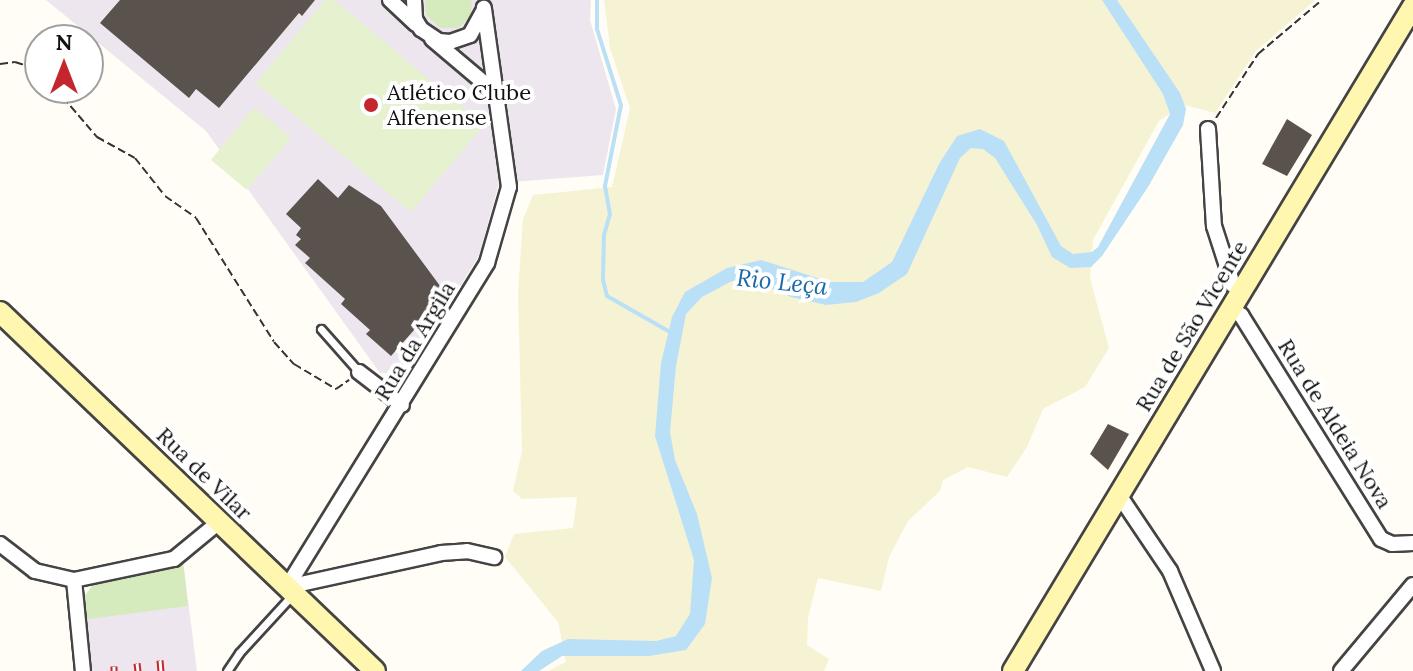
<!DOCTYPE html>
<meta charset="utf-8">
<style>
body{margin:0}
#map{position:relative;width:1413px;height:671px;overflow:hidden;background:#fffdf5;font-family:Lora,serif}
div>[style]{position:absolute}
.industrial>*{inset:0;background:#eee6ef}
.farmland>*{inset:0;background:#f6f3d4}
.green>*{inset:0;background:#d5ebbd}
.pitch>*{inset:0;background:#e6f2cf}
.water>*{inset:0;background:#b9e0f7}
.stream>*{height:4px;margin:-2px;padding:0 2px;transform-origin:2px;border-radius:2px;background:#b9e0f7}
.building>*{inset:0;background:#5a524d}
.path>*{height:2px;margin-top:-1px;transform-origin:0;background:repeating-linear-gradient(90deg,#333 0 8px,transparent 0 12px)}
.roads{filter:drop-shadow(2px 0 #444) drop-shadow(-2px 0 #444) drop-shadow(0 2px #444) drop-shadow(0 -2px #444)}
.lane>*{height:7px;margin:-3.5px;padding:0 3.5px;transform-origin:3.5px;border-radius:3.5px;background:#fff}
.street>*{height:14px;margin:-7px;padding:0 7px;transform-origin:7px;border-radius:7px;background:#fff}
.secondary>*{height:20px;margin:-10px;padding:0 10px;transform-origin:10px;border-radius:10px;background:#fff6b0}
.rail>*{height:7px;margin-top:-3.5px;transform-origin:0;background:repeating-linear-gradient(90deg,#fff 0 12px,#c4262e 0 24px);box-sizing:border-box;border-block:2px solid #c4262e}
.dots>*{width:22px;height:22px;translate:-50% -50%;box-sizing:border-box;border:4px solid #fff;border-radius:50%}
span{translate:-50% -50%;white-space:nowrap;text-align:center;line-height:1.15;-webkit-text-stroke:8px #fff;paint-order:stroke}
.poi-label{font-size:22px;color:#111}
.left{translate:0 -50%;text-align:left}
.street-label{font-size:22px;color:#111}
.water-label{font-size:24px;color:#1768a6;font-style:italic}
.north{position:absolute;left:24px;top:24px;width:80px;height:80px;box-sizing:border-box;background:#fff;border:2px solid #a0a0a0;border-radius:50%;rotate:0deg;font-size:22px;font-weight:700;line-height:32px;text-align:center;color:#111}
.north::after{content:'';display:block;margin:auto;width:28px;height:36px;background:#c4262e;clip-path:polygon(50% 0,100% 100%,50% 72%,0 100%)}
</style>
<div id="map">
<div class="industrial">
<div style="clip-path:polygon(46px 0,591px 0,590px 20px,616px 109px,603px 175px,499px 183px,479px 256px,412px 362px,397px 373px,380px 373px,206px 131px)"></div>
<div style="clip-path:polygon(183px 561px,197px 671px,88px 671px,80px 603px,94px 583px,173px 568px)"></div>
</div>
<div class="farmland">
<div style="clip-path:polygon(604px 0,1315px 0,1256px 51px,1215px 113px,1184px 105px,1159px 121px,1093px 240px,1090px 278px,1109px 348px,1085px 387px,1043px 409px,1027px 447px,1007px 477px,968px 467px,943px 480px,940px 491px,908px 521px,889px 557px,881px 591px,818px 578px,808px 618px,807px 645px,829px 659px,824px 671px,548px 671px,566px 662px,558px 622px,505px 557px,514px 534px,573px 528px,577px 497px,522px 499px,513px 491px,522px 451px,518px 293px,523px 219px,533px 195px,612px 187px,630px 108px,610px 48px)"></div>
</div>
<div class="green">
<div style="clip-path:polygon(425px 0,472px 0,471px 15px,459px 28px,440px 28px,426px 15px)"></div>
<div style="clip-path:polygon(183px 561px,188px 606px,82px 620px,80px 603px,94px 583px,173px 568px)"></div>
</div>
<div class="pitch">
<div style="clip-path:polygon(325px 0,334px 0,484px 125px,411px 212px,256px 83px)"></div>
<div style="clip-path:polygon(254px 107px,291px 138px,247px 190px,211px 160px)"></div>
</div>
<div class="water">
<div style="clip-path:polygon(1102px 0,1117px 0,1180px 93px,1186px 109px,1183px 125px,1148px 187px,1102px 256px,1091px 267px,1070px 268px,1052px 257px,1037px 225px,995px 158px,983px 149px,971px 148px,960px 158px,907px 274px,879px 293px,856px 302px,826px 305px,791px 297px,760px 283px,732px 281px,702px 297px,686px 314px,676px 366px,670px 432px,675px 460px,697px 514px,712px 578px,705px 624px,686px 650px,649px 656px,562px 656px,539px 671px,521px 671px,542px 651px,568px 639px,656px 641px,676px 636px,690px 614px,694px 560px,655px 436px,661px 363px,672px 317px,685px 292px,727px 268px,761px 260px,830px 282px,863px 282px,892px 262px,939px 164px,957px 136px,980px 129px,1004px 141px,1061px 246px,1073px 254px,1092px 252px,1098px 247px,1170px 114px,1163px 94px)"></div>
</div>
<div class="stream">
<div style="left:597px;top:0;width:29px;rotate:90deg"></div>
<div style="left:597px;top:29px;width:80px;rotate:72.5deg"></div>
<div style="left:621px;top:105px;width:83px;rotate:101.2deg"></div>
<div style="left:605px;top:186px;width:28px;rotate:80deg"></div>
<div style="left:610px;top:214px;width:22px;rotate:106deg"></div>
<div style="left:604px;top:235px;width:45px;rotate:91.3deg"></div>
<div style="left:603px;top:280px;width:16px;rotate:76deg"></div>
<div style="left:607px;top:296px;width:73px;rotate:29.7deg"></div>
</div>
<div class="building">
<div style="clip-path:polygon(120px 0,315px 0,302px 16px,299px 13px,219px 108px,196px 89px,189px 98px,100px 23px)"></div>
<div style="clip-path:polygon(1287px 119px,1312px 135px,1287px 176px,1262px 164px)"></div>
<div style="clip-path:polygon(318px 179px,338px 198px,349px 185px,381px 206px,446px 294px,391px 356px,366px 334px,370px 330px,341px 304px,345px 299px,305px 263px,310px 258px,295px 245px,301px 239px,296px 235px,301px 228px,286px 214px)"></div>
<div style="clip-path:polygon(1108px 424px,1129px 434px,1108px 470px,1090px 454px)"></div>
</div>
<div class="path">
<div style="left:0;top:64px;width:15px;rotate:-8deg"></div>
<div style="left:15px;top:62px;width:26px;rotate:18deg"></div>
<div style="left:55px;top:88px;width:65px;rotate:49.4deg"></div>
<div style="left:97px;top:137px;width:43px;rotate:28.9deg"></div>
<div style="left:135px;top:158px;width:48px;rotate:51.7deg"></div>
<div style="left:165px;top:196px;width:38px;rotate:35deg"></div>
<div style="left:196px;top:218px;width:146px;rotate:57.8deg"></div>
<div style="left:274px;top:342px;width:30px;rotate:48deg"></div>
<div style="left:294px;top:364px;width:49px;rotate:30.8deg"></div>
<div style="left:336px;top:389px;width:16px;rotate:-35deg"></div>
<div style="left:1216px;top:118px;width:77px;rotate:-56.7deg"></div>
<div style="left:1258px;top:54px;width:84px;rotate:-40.2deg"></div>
</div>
<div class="roads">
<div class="lane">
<div style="left:321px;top:329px;width:57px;rotate:48.5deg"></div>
<div style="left:227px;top:671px;width:22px;rotate:-56deg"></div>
<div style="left:239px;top:653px;width:80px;rotate:-47.5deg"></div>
</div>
<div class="street">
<div style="left:390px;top:0;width:35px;rotate:43deg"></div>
<div style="left:414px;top:0;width:19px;rotate:87deg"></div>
<div style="left:415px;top:19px;width:12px;rotate:59deg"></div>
<div style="left:421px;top:29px;width:22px;rotate:34deg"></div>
<div style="left:439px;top:41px;width:11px;rotate:5deg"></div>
<div style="left:450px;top:42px;width:21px;rotate:-19deg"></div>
<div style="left:470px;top:35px;width:26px;rotate:-61deg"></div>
<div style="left:432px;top:39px;width:84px;rotate:40.2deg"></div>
<div style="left:1208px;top:129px;width:97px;rotate:86.5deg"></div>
<div style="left:1214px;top:226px;width:62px;rotate:72.1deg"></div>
<div style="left:1233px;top:285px;width:10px;rotate:24deg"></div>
<div style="left:1230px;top:309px;width:13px;rotate:29deg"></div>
<div style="left:1241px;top:315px;width:264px;rotate:58deg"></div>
<div style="left:1381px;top:539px;width:12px;rotate:24deg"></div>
<div style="left:1392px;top:544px;width:21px;rotate:-3deg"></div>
<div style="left:359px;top:372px;width:54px;rotate:37.5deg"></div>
<div style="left:1119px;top:495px;width:92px;rotate:56.1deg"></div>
<div style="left:1170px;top:571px;width:109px;rotate:66.7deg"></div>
<div style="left:0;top:544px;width:44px;rotate:37.6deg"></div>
<div style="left:35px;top:571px;width:40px;rotate:13deg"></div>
<div style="left:74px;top:580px;width:102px;rotate:-11.9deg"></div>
<div style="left:174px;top:559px;width:58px;rotate:-39.4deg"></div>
<div style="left:74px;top:580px;width:91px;rotate:84.4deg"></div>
<div style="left:287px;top:587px;width:381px;rotate:-58.3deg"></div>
<div style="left:487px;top:263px;width:79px;rotate:-73.9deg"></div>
<div style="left:509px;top:187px;width:181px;rotate:-98deg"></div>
<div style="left:287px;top:587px;width:158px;rotate:-12.4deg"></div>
<div style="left:441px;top:553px;width:26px;rotate:-4deg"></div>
<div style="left:467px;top:551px;width:28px;rotate:13deg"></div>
<div style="left:1341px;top:671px;width:112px;rotate:-50.1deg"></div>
</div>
<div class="secondary">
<div style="left:0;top:312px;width:519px;rotate:43.75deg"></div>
<div style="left:1013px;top:671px;width:776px;rotate:-58.97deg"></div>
</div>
</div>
<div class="rail">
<div style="left:160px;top:660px;width:11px;rotate:85deg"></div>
<div style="left:137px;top:663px;width:8px;rotate:83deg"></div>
<div style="left:114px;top:666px;width:5px;rotate:90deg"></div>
</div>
<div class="dots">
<div style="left:371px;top:105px;background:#c4262e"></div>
</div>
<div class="poi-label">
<span class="left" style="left:387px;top:105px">Atlético Clube<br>Alfenense</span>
</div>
<div class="street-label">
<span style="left:1192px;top:326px;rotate:-59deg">Rua de São Vicente</span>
<span style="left:415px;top:341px;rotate:-59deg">Rua da Argila</span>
<span style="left:1335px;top:424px;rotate:58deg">Rua de Aldeia Nova</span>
<span style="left:204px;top:474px;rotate:44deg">Rua de Vilar</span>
</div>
<div class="water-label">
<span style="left:782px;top:282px;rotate:6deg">Rio Leça</span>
</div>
<div class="north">N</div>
</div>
